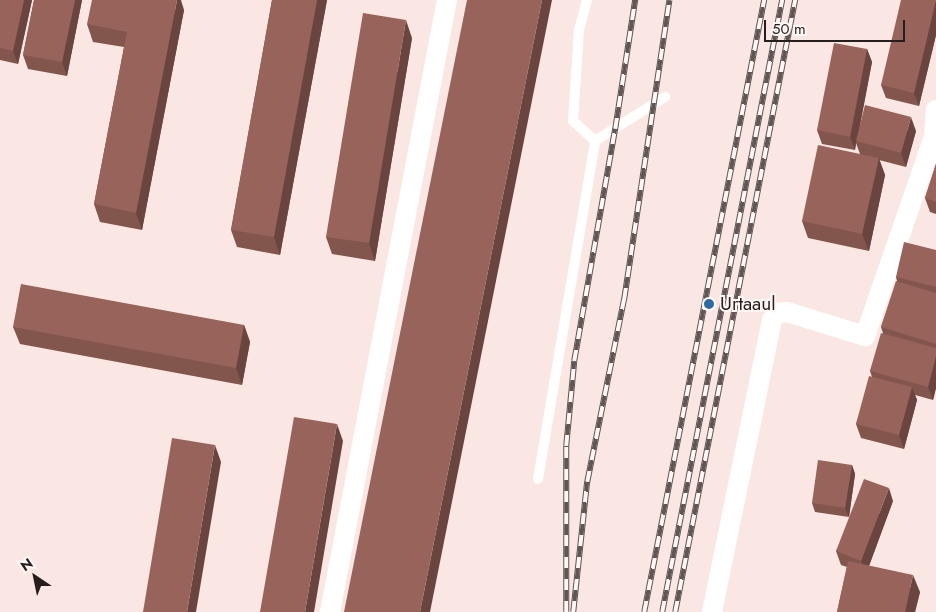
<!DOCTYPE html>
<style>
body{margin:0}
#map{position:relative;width:936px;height:612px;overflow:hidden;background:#fae7e3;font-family:Jost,sans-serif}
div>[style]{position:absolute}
.lane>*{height:10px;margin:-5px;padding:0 5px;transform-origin:5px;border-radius:5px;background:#fff}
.street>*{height:20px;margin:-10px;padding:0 10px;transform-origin:10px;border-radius:10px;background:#fff}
.rail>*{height:5.5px;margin-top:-2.75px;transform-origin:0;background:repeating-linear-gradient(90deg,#fef7f5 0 11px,#605654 0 22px);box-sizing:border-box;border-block:1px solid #605654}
.wall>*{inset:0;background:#82554d}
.shaded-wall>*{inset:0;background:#6a453f}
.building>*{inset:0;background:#97635a}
.dots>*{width:14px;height:14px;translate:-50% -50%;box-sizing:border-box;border:2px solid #fef7f5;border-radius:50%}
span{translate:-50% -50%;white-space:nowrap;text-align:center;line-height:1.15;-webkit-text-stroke:4px #fef7f5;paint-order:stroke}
.poi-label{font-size:19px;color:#251e1d}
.left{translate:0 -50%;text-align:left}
.north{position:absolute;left:10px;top:552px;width:50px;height:50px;-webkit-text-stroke:4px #fef7f5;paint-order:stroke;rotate:326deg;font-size:14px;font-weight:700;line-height:20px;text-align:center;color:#251e1d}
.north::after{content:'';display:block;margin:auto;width:18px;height:22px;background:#251e1d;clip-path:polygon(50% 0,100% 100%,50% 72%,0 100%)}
.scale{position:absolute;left:764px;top:20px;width:141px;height:22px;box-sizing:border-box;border:2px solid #251e1d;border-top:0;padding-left:6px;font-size:15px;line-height:18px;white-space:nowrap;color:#251e1d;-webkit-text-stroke:4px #fef7f5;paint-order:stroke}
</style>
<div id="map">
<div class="lane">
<div style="left:587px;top:0;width:31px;rotate:105deg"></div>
<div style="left:579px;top:30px;width:91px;rotate:93.8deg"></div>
<div style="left:573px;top:121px;width:30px;rotate:42deg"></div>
<div style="left:595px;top:141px;width:83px;rotate:-32.2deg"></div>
<div style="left:538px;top:479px;width:343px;rotate:-80.4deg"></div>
</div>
<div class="street">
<div style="left:330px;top:612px;width:623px;rotate:-79.18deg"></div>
<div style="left:712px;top:612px;width:298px;rotate:-78.4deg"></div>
<div style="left:772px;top:320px;width:9px;rotate:-54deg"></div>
<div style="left:777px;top:313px;width:10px;rotate:-6deg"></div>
<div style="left:787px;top:312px;width:82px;rotate:17.1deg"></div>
<div style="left:865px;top:336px;width:211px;rotate:-70.9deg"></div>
<div style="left:934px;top:137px;width:27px;rotate:-86deg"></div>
</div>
<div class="rail">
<div style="left:566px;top:612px;width:166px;rotate:-90deg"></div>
<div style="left:566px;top:446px;width:85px;rotate:-84.6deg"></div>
<div style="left:574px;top:361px;width:236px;rotate:-80deg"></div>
<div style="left:615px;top:129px;width:131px;rotate:-81.2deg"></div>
<div style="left:573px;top:612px;width:131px;rotate:-83.9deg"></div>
<div style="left:587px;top:482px;width:187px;rotate:-78.6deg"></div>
<div style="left:624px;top:299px;width:302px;rotate:-81.4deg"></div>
<div style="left:644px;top:612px;width:624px;rotate:-78.91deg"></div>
<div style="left:662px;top:612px;width:624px;rotate:-78.91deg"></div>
<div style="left:675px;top:612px;width:624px;rotate:-78.91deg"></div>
</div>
<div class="wall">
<div style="clip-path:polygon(0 0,32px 0,18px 64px,0 60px)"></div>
<div style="clip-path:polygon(34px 0,82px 0,67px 76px,28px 69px,23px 55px)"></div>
<div style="clip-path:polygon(272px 0,327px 0,280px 255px,237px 247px,231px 230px)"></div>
<div style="clip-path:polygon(936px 0,936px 35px,919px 106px,886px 98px,881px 85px)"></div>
<div style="clip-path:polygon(184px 10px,142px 230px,100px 222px,94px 204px,124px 47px,93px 42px,87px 24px)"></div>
<div style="clip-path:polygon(412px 38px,375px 261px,332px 254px,326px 237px)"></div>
<div style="clip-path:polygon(867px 49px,872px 62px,859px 128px,916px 131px,906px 167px,879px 160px,885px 175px,869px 251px,808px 238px,802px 221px,860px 154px,856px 143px,855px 150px,822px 144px,817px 130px)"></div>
<div style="clip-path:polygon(936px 164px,936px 214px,930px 212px,925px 198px)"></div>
<div style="clip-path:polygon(936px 250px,936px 388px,933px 400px,915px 395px,917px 400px,904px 449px,861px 438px,856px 424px,872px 377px,870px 371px,883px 333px,881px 327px,897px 281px,896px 277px)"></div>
<div style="clip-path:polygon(244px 325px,250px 342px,242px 385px,20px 344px,13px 327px)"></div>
<div style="clip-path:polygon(852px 465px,855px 474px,849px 517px,815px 512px,812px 503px)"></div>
<div style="clip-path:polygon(893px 501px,869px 566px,920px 592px,915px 612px,837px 612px,847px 567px,841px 565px,836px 551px)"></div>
</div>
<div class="shaded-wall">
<div style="clip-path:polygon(24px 0,32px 0,18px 64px,13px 51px)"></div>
<div style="clip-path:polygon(75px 0,82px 0,67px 76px,62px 62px)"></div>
<div style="clip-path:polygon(177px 0,181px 0,184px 10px,142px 230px,136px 213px)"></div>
<div style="clip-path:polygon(317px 0,327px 0,280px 255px,274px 237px)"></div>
<div style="clip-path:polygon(542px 0,552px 0,430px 612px,420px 612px)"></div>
<div style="clip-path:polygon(936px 0,936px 35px,919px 106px,914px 93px)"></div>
<div style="clip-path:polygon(406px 20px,412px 38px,375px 261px,369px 243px)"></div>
<div style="clip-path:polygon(867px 49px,872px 62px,857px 142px,856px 141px,856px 143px,855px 150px,850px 137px)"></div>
<div style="clip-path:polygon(911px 117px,916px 131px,906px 167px,901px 153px)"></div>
<div style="clip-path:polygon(879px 158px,885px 175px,869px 251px,862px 234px)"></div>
<div style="clip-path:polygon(244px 325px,250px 342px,242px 385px,236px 368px)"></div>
<div style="clip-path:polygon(936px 356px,936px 388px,933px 400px,928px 387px)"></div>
<div style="clip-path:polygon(912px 387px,917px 400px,904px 449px,899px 435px)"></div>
<div style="clip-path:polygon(337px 424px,343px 441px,314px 612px,305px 612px)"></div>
<div style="clip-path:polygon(215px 445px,221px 462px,196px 612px,187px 612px)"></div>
<div style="clip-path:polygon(852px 465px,855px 474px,849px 517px,845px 508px)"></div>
<div style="clip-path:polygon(889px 488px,893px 501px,866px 574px,861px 561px)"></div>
<div style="clip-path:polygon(913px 575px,920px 592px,915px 612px,905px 612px)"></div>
</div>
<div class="building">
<div style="clip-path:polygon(0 0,24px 0,13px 51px,0 48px)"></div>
<div style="clip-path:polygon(34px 0,75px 0,62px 62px,23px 55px)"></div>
<div style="clip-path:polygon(92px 0,177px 0,136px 213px,94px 204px,127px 32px,87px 24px)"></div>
<div style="clip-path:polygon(272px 0,317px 0,274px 237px,231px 230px)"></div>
<div style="clip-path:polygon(467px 0,542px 0,420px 612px,344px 612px)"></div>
<div style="clip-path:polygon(901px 0,936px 0,914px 93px,881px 85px)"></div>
<div style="clip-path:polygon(363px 13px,406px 20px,369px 243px,326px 237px)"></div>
<div style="clip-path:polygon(834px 43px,867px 49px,850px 137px,817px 130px)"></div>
<div style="clip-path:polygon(865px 105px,911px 117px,901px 153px,856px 141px)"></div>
<div style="clip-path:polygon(818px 145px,879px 158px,862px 234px,802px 221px)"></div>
<div style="clip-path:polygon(936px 164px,936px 202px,925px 198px)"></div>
<div style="clip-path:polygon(904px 242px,936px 250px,936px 287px,896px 277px)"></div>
<div style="clip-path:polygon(896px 281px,936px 293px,936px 344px,881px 327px)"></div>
<div style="clip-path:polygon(21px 284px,244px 325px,236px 368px,13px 327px)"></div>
<div style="clip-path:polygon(881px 333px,936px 348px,936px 356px,928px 387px,870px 371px)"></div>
<div style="clip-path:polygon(869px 376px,912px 387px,899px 435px,856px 424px)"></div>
<div style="clip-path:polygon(294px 417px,337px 424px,305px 612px,260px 612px)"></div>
<div style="clip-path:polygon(172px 438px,215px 445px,187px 612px,143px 612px)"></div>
<div style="clip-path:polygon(818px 460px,852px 465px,845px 508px,812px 503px)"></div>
<div style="clip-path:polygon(864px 479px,889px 488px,861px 561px,836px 551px)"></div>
<div style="clip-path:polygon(848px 561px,913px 575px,905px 612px,837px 612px)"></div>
</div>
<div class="dots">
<div style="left:709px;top:304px;background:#2e6ba2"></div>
</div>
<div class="poi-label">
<span class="left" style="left:720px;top:304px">Urtaaul</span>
</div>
<div class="north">N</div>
<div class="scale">50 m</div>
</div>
